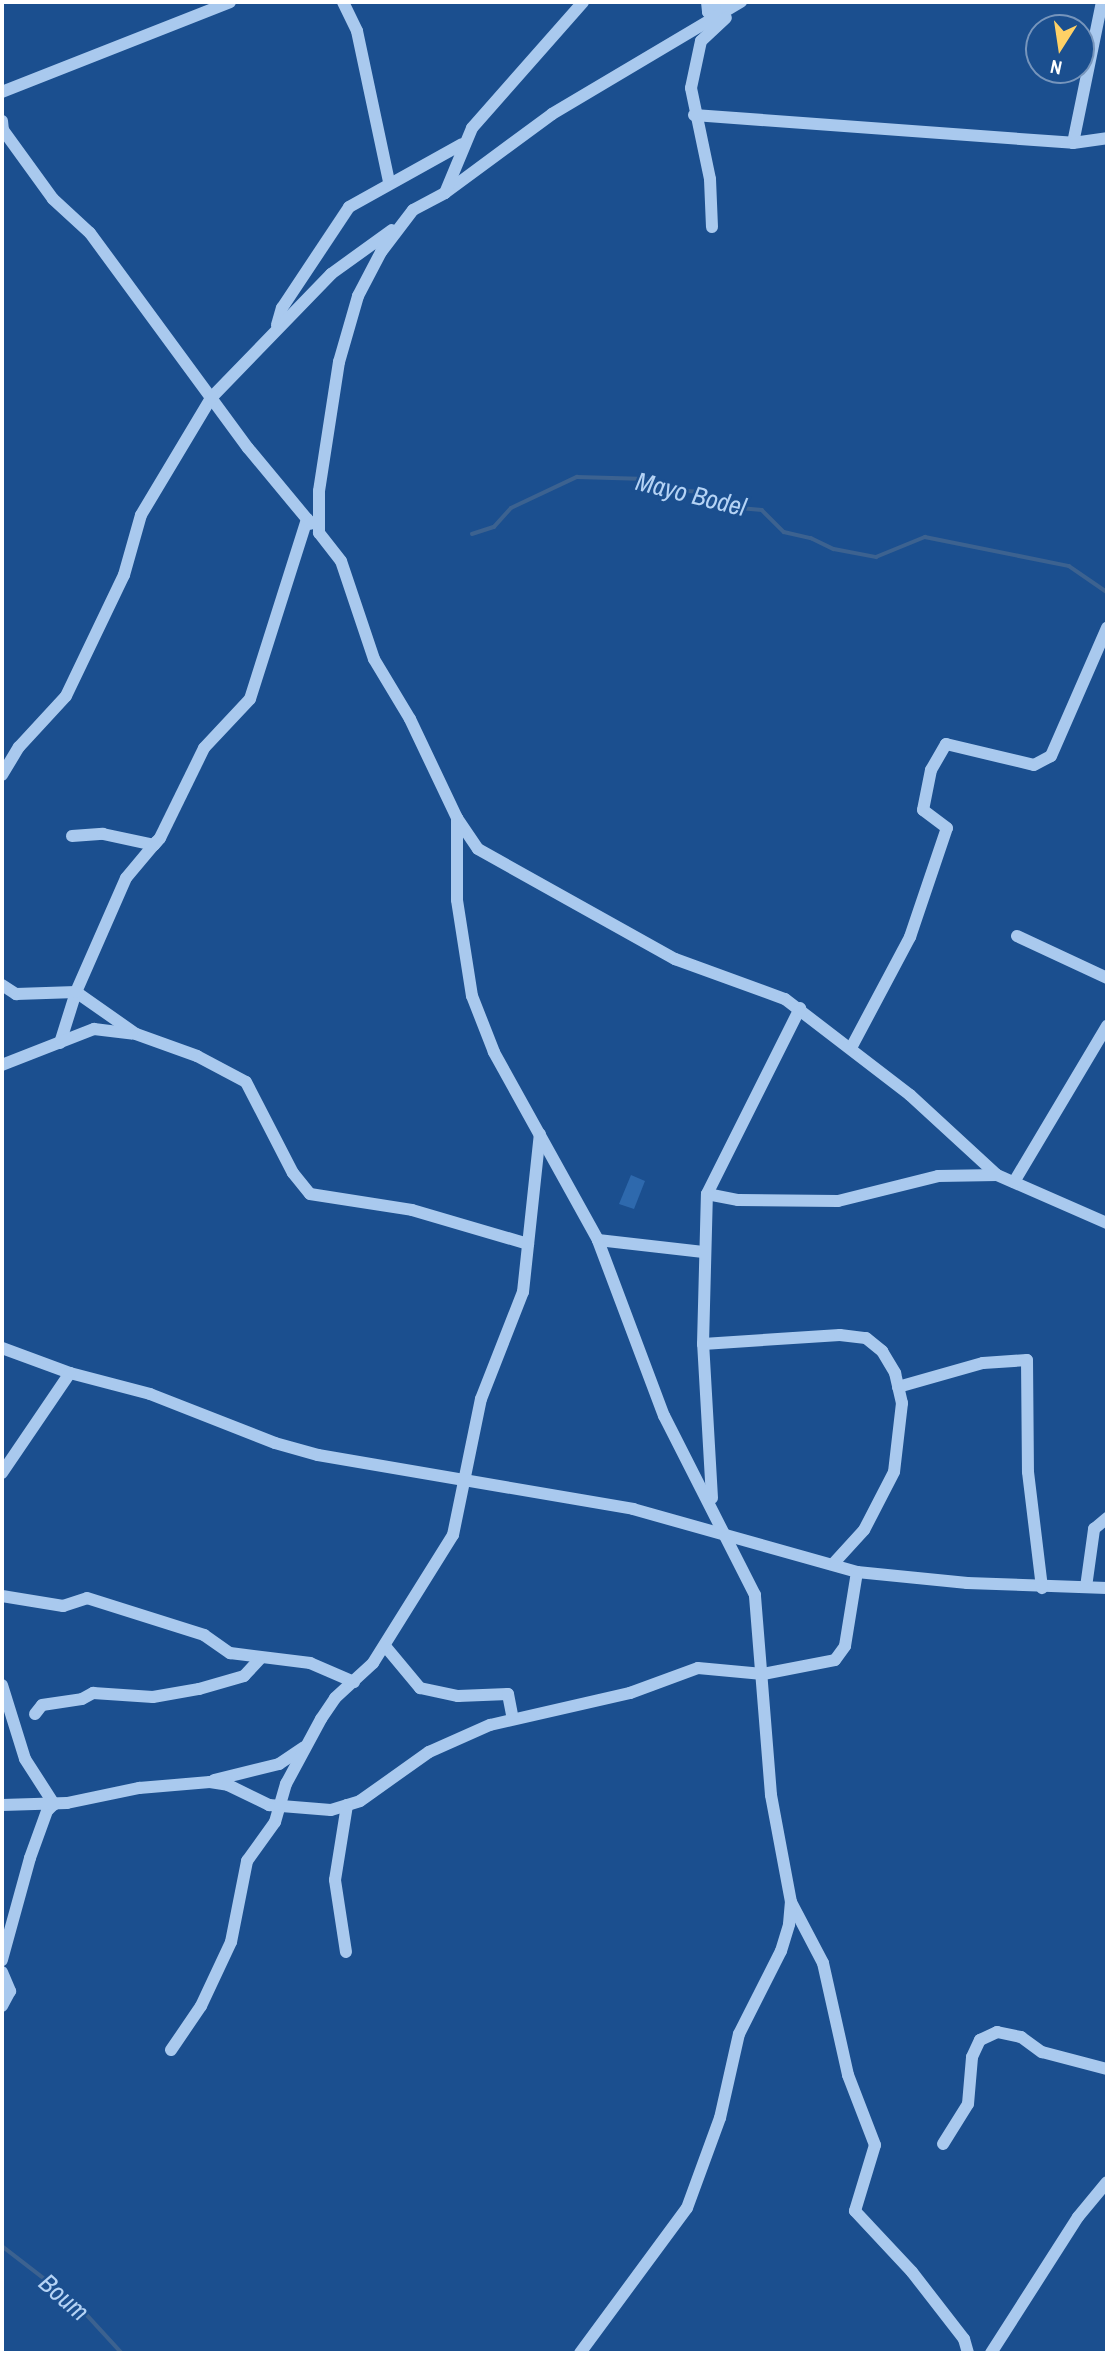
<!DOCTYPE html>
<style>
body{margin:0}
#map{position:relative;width:1109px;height:2355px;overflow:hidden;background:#1b4f8f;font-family:"Archivo Narrow",sans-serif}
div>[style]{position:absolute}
.green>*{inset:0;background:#2e69ad}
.stream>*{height:3.5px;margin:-1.75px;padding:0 1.75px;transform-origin:1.75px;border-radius:1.75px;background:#3c6290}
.minor>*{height:12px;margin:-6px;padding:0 6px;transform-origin:6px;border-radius:6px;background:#a9c9ee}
span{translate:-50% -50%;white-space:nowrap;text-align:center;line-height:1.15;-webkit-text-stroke:5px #1b4f8f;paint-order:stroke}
.water-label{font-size:26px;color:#b5d3f5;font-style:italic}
.frame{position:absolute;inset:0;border:4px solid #fff;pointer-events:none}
.north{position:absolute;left:1025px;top:14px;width:70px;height:70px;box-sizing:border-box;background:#1b4f8f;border:2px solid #7695bc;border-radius:50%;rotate:192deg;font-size:19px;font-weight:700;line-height:28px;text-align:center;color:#fff}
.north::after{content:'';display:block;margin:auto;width:24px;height:32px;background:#ffd166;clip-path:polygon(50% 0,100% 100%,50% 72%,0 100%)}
</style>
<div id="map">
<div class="green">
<div style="clip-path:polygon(631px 1175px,645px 1181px,634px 1209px,619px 1204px)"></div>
</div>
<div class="stream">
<div style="left:472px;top:534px;width:23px;rotate:-18deg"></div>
<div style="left:494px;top:527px;width:25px;rotate:-48deg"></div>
<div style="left:511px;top:508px;width:73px;rotate:-25.2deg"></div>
<div style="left:577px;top:477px;width:70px;rotate:1.6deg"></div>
<div style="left:647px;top:479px;width:21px;rotate:28deg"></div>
<div style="left:666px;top:489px;width:36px;rotate:5deg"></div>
<div style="left:702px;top:492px;width:21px;rotate:43deg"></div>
<div style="left:717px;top:506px;width:45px;rotate:5.1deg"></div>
<div style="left:762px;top:510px;width:31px;rotate:45deg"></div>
<div style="left:784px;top:532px;width:28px;rotate:13deg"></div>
<div style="left:811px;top:538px;width:25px;rotate:26deg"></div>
<div style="left:834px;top:549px;width:43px;rotate:10.8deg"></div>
<div style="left:876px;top:557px;width:53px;rotate:-22.2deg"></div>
<div style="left:925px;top:537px;width:147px;rotate:11.4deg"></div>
<div style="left:1069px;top:566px;width:46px;rotate:34.4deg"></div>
<div style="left:2px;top:2246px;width:93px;rotate:37.6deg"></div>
<div style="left:76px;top:2303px;width:68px;rotate:47.4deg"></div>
</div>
<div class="minor">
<div style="left:343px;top:2px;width:32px;rotate:64deg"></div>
<div style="left:357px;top:31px;width:154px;rotate:78deg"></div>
<div style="left:707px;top:2px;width:10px;rotate:84deg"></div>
<div style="left:708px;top:12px;width:14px;rotate:-21deg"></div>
<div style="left:2px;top:92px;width:245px;rotate:-21.5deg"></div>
<div style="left:694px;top:115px;width:380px;rotate:4.2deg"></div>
<div style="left:1073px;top:143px;width:144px;rotate:-78.4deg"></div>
<div style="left:2px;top:121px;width:9px;rotate:84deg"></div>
<div style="left:3px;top:130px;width:85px;rotate:54.1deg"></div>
<div style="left:53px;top:199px;width:50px;rotate:42.6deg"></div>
<div style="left:90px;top:233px;width:267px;rotate:53.7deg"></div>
<div style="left:248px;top:448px;width:92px;rotate:50.3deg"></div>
<div style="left:1073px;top:143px;width:34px;rotate:-8deg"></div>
<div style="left:445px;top:193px;width:133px;rotate:-36.4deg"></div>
<div style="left:552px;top:114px;width:220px;rotate:-30.7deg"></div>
<div style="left:712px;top:227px;width:48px;rotate:-92.4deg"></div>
<div style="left:710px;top:179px;width:93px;rotate:-101.8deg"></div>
<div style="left:691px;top:88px;width:48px;rotate:-78deg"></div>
<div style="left:701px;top:41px;width:34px;rotate:-43deg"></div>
<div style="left:277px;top:325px;width:18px;rotate:-74deg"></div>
<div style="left:282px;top:308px;width:121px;rotate:-56.4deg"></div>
<div style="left:349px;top:207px;width:129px;rotate:-29.1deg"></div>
<div style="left:2px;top:775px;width:33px;rotate:-59deg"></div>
<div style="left:19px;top:747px;width:69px;rotate:-47.3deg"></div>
<div style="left:66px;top:696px;width:134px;rotate:-64.4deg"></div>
<div style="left:124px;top:575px;width:62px;rotate:-74.2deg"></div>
<div style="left:141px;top:515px;width:136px;rotate:-59.1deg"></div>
<div style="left:211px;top:398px;width:173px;rotate:-45.9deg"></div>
<div style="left:331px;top:274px;width:75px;rotate:-35.8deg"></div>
<div style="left:457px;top:818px;width:37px;rotate:56deg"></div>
<div style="left:478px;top:849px;width:226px;rotate:29.2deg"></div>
<div style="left:675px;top:959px;width:117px;rotate:20deg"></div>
<div style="left:785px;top:999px;width:158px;rotate:37.5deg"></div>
<div style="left:910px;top:1095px;width:118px;rotate:42.6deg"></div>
<div style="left:997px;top:1175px;width:120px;rotate:23.6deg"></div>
<div style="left:72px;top:836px;width:31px;rotate:-4deg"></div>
<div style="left:103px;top:834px;width:52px;rotate:12.2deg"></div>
<div style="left:154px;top:845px;width:9px;rotate:-49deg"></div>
<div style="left:160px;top:838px;width:100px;rotate:-63.9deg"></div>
<div style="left:204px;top:748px;width:67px;rotate:-46.8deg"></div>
<div style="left:250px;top:699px;width:189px;rotate:-72.4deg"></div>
<div style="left:307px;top:519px;width:6px;rotate:51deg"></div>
<div style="left:1017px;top:936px;width:99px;rotate:25deg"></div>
<div style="left:2px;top:985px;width:17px;rotate:33deg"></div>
<div style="left:16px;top:994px;width:60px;rotate:-1.9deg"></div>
<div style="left:76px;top:992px;width:73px;rotate:35deg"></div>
<div style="left:136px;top:1034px;width:65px;rotate:19.8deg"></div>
<div style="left:197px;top:1056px;width:55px;rotate:28deg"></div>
<div style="left:246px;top:1082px;width:102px;rotate:62.7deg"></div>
<div style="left:293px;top:1173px;width:27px;rotate:51deg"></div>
<div style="left:310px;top:1194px;width:103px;rotate:8.9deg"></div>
<div style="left:412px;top:1210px;width:121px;rotate:16.3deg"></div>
<div style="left:60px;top:1043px;width:53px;rotate:-72.6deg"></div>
<div style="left:76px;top:992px;width:124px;rotate:-66.3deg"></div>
<div style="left:126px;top:878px;width:48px;rotate:-50deg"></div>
<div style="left:851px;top:1048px;width:126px;rotate:-62deg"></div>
<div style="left:910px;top:937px;width:115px;rotate:-71.3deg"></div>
<div style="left:947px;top:828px;width:30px;rotate:-143deg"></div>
<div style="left:923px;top:810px;width:41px;rotate:-78.7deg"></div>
<div style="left:931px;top:770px;width:30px;rotate:-60deg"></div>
<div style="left:946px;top:744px;width:90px;rotate:13.4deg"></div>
<div style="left:1034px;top:765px;width:19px;rotate:-28deg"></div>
<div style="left:1051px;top:756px;width:140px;rotate:-66.4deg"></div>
<div style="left:2px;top:1065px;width:99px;rotate:-21.4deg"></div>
<div style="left:94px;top:1029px;width:38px;rotate:7deg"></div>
<div style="left:1014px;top:1182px;width:182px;rotate:-59.2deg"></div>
<div style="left:707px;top:1194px;width:208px;rotate:-63.4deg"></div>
<div style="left:598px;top:1240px;width:106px;rotate:6.5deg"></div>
<div style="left:703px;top:1344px;width:137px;rotate:-3.8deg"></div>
<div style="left:840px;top:1335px;width:26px;rotate:7deg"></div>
<div style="left:866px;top:1338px;width:21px;rotate:39deg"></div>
<div style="left:882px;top:1351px;width:26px;rotate:59deg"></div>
<div style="left:895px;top:1373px;width:31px;rotate:77deg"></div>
<div style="left:902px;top:1403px;width:69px;rotate:96.6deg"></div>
<div style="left:894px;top:1472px;width:65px;rotate:117.3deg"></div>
<div style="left:864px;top:1530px;width:46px;rotate:132.4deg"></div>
<div style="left:2px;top:1348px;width:72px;rotate:20.2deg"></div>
<div style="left:70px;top:1373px;width:83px;rotate:14.7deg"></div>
<div style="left:150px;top:1394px;width:134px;rotate:21.4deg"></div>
<div style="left:275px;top:1443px;width:45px;rotate:15.6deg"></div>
<div style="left:318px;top:1455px;width:320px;rotate:9.7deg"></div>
<div style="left:633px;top:1509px;width:233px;rotate:15.7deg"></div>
<div style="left:857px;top:1572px;width:111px;rotate:5.7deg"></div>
<div style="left:967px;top:1583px;width:140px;rotate:2deg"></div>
<div style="left:898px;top:1387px;width:88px;rotate:-15.8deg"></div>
<div style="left:983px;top:1363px;width:44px;rotate:-3.9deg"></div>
<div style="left:1027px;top:1360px;width:112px;rotate:89.5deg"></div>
<div style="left:1028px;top:1472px;width:117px;rotate:83.1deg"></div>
<div style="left:2px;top:1473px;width:121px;rotate:-55.8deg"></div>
<div style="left:712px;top:1498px;width:154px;rotate:-93.3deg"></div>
<div style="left:703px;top:1344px;width:150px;rotate:-88.5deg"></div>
<div style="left:707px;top:1194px;width:32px;rotate:11deg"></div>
<div style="left:738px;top:1200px;width:100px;rotate:0.6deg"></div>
<div style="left:838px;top:1201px;width:103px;rotate:-14deg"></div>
<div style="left:938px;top:1176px;width:59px;rotate:-1deg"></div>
<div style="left:1086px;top:1587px;width:59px;rotate:-82.1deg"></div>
<div style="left:1094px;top:1529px;width:17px;rotate:-40deg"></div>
<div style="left:2px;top:1596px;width:62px;rotate:9.3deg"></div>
<div style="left:63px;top:1606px;width:25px;rotate:-18deg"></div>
<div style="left:87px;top:1598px;width:123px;rotate:17.5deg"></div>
<div style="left:204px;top:1635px;width:32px;rotate:35deg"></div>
<div style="left:230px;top:1653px;width:81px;rotate:7.1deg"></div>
<div style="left:310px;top:1663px;width:48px;rotate:23.4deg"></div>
<div style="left:385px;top:1646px;width:55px;rotate:50.2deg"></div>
<div style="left:420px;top:1688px;width:39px;rotate:12deg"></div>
<div style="left:458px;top:1696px;width:50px;rotate:-2.3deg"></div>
<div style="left:508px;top:1694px;width:25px;rotate:79deg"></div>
<div style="left:2px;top:1685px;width:77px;rotate:72.7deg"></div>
<div style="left:25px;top:1759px;width:54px;rotate:57.2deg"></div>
<div style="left:54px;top:1804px;width:10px;rotate:135deg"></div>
<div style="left:47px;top:1811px;width:50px;rotate:109.9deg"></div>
<div style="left:30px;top:1858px;width:106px;rotate:105.4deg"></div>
<div style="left:35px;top:1714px;width:11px;rotate:-52deg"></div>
<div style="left:42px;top:1705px;width:40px;rotate:-8.5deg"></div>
<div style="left:82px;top:1699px;width:13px;rotate:-29deg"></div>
<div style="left:93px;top:1693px;width:60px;rotate:3.8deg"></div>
<div style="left:153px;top:1697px;width:47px;rotate:-9.9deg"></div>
<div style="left:199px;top:1689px;width:47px;rotate:-16.1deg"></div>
<div style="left:244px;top:1676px;width:25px;rotate:-47deg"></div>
<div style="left:214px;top:1780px;width:67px;rotate:-13.8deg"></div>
<div style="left:279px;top:1764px;width:30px;rotate:-34deg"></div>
<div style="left:2px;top:1805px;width:65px;rotate:-1.8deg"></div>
<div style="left:67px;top:1803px;width:74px;rotate:-11.8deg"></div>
<div style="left:139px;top:1788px;width:71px;rotate:-4.8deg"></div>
<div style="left:210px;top:1782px;width:18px;rotate:9deg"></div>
<div style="left:228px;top:1785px;width:46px;rotate:26deg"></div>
<div style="left:269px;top:1805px;width:62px;rotate:4.6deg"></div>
<div style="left:331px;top:1810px;width:30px;rotate:-17deg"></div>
<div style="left:360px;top:1801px;width:85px;rotate:-35.4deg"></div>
<div style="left:429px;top:1752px;width:67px;rotate:-23.9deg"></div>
<div style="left:490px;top:1725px;width:144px;rotate:-12.9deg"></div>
<div style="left:630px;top:1693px;width:72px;rotate:-20.2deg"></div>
<div style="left:698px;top:1668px;width:65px;rotate:5.3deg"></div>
<div style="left:763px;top:1674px;width:73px;rotate:-11deg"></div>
<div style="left:835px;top:1660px;width:17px;rotate:-54deg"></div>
<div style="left:845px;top:1646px;width:75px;rotate:-80.8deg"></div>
<div style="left:791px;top:1902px;width:69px;rotate:62.3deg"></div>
<div style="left:823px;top:1963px;width:115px;rotate:77.4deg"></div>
<div style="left:848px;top:2075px;width:75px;rotate:68.9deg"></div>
<div style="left:875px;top:2145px;width:69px;rotate:106.9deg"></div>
<div style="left:855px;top:2211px;width:83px;rotate:46.9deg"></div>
<div style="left:912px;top:2272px;width:85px;rotate:52.2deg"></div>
<div style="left:964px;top:2339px;width:15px;rotate:74deg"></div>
<div style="left:346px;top:1952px;width:73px;rotate:-98.7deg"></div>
<div style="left:335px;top:1880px;width:76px;rotate:-80.9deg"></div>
<div style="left:2px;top:1972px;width:21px;rotate:67deg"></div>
<div style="left:10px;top:1991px;width:17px;rotate:118deg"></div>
<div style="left:171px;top:2050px;width:53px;rotate:-55.7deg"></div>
<div style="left:201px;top:2006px;width:71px;rotate:-64.9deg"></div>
<div style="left:231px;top:1942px;width:83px;rotate:-78.8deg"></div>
<div style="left:247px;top:1861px;width:48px;rotate:-54.3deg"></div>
<div style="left:275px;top:1822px;width:40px;rotate:-74deg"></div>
<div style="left:286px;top:1784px;width:74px;rotate:-61.7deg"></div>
<div style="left:321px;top:1719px;width:25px;rotate:-56deg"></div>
<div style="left:335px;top:1698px;width:52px;rotate:-42.6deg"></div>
<div style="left:373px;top:1663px;width:151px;rotate:-58deg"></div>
<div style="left:453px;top:1535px;width:139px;rotate:-78.4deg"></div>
<div style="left:481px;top:1399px;width:115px;rotate:-68.6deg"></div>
<div style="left:523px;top:1292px;width:159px;rotate:-83.9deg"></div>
<div style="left:943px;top:2144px;width:47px;rotate:-58deg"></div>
<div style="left:968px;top:2104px;width:47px;rotate:-85.1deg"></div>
<div style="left:972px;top:2057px;width:19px;rotate:-65deg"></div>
<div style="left:980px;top:2040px;width:19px;rotate:-25deg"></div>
<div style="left:997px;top:2032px;width:25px;rotate:12deg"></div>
<div style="left:1021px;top:2037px;width:26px;rotate:36deg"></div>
<div style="left:1042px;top:2052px;width:67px;rotate:14.7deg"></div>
<div style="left:580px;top:2353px;width:180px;rotate:-53.6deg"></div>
<div style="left:687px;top:2208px;width:96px;rotate:-69.9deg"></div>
<div style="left:720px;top:2118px;width:86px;rotate:-77.3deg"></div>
<div style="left:739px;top:2034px;width:93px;rotate:-63.2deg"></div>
<div style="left:781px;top:1951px;width:28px;rotate:-73deg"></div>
<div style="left:789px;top:1924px;width:22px;rotate:-85deg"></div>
<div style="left:791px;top:1902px;width:109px;rotate:-100.6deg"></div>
<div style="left:771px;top:1795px;width:201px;rotate:-94.6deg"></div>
<div style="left:755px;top:1595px;width:201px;rotate:-116.9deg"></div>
<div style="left:664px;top:1416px;width:188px;rotate:-110.6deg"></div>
<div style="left:598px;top:1240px;width:215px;rotate:-119deg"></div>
<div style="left:494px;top:1052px;width:60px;rotate:-111.4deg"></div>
<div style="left:472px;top:996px;width:97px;rotate:-98.9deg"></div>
<div style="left:457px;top:900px;width:82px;rotate:-90deg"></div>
<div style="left:457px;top:818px;width:110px;rotate:-115.4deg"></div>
<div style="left:410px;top:719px;width:70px;rotate:-121deg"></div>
<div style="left:374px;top:659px;width:103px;rotate:-108.6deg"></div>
<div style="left:341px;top:561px;width:36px;rotate:-128deg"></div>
<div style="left:319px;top:533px;width:42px;rotate:-90deg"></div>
<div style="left:319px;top:491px;width:131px;rotate:-81.2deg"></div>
<div style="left:339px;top:362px;width:69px;rotate:-73.9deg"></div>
<div style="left:358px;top:296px;width:50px;rotate:-62.4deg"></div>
<div style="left:381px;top:252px;width:53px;rotate:-52.7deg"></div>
<div style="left:413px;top:210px;width:36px;rotate:-28deg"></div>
<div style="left:445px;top:193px;width:70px;rotate:-67.4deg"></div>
<div style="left:472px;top:128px;width:168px;rotate:-48.6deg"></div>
<div style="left:991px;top:2353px;width:161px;rotate:-57.4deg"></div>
<div style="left:1078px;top:2217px;width:45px;rotate:-50.4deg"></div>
</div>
<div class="water-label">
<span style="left:691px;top:494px;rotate:14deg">Mayo Bodel</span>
<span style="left:64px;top:2297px;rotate:41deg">Boum</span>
</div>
<div class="frame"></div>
<div class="north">N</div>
</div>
